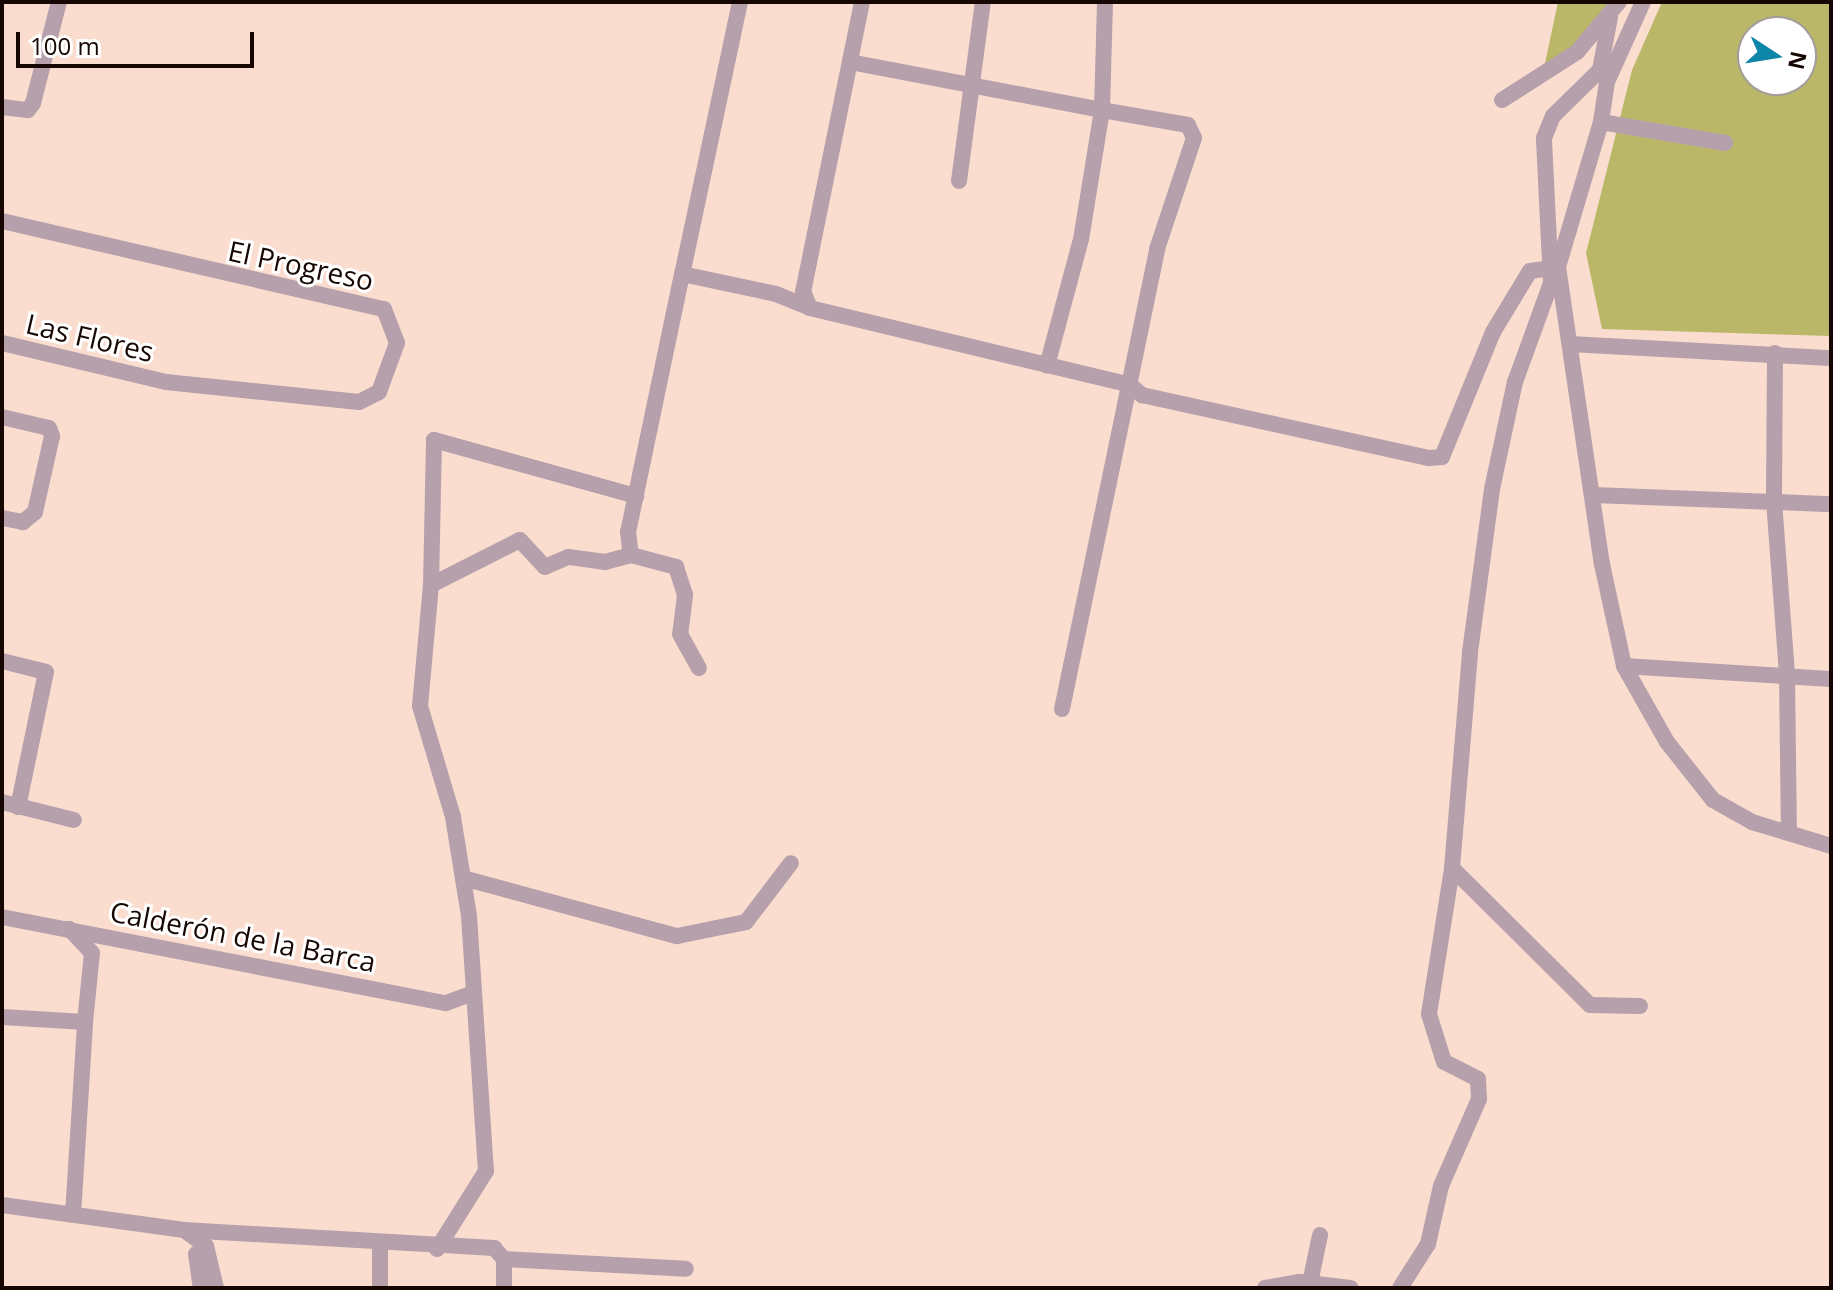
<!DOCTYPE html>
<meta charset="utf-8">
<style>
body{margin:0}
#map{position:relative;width:1833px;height:1290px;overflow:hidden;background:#fbddcf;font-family:"Open Sans",sans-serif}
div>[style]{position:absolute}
.green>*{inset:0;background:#bbb768}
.minor>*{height:16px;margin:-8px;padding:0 8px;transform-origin:8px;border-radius:8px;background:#b5a0ab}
span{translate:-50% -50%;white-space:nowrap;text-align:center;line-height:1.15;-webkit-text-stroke:6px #fff;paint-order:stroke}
.street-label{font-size:28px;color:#160702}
.frame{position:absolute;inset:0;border:4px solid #160702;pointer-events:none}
.north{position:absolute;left:1737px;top:16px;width:80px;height:80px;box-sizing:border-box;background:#fff;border:2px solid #a29c9a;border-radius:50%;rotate:102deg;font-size:22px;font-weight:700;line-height:32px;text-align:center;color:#160702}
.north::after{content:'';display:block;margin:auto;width:28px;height:36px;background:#0c85a9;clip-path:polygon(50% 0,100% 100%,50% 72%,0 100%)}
.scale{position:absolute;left:16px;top:32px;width:238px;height:36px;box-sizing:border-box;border:4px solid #160702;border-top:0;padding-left:10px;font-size:24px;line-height:28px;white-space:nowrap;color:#160702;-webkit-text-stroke:6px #fff;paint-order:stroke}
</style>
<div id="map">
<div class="green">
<div style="clip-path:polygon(1558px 2px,1610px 2px,1576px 44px,1544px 68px)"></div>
<div style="clip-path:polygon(evenodd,1662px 2px,1831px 2px,1831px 336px,1602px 329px,1586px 253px,1632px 70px,1662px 2px,1753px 32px,1801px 32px,1801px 80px,1753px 80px,1753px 32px)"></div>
</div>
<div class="minor">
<div style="left:740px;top:2px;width:278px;rotate:102deg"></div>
<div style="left:682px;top:274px;width:96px;rotate:12deg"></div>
<div style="left:776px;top:294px;width:37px;rotate:22deg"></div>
<div style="left:862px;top:2px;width:295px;rotate:101.5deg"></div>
<div style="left:803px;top:291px;width:18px;rotate:68deg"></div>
<div style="left:810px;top:308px;width:329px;rotate:13.5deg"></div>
<div style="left:1130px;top:385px;width:16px;rotate:40deg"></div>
<div style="left:1142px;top:395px;width:294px;rotate:12.4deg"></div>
<div style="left:1429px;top:458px;width:13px;rotate:-4deg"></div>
<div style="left:1442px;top:457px;width:135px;rotate:-67.8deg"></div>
<div style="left:1493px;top:332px;width:71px;rotate:-58.8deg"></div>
<div style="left:1530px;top:271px;width:28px;rotate:-8deg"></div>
<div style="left:1558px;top:267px;width:300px;rotate:81.6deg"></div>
<div style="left:1602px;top:564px;width:104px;rotate:77.8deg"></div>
<div style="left:1624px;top:666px;width:87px;rotate:60.5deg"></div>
<div style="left:1667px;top:742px;width:74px;rotate:51.6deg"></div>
<div style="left:1713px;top:800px;width:45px;rotate:29.4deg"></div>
<div style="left:1752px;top:822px;width:83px;rotate:16.9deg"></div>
<div style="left:850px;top:62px;width:257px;rotate:10.8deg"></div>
<div style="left:1102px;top:110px;width:131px;rotate:99.2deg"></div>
<div style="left:1081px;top:239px;width:131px;rotate:105deg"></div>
<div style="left:1502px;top:100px;width:89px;rotate:-32.6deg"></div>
<div style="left:1577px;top:52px;width:65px;rotate:-50deg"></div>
<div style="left:2px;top:107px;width:26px;rotate:7deg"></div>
<div style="left:28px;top:110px;width:9px;rotate:-54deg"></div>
<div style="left:33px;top:103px;width:104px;rotate:-75.6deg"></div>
<div style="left:1601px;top:122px;width:126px;rotate:9.6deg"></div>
<div style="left:959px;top:181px;width:181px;rotate:-82.4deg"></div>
<div style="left:2px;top:221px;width:392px;rotate:13deg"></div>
<div style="left:384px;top:309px;width:36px;rotate:69deg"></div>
<div style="left:397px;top:343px;width:52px;rotate:110.2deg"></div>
<div style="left:379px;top:392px;width:22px;rotate:153deg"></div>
<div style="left:359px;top:402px;width:194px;rotate:-174.1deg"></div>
<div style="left:166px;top:382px;width:169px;rotate:-166.6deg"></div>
<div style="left:1558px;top:267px;width:151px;rotate:-73.5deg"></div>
<div style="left:1601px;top:122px;width:40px;rotate:-81.5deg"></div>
<div style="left:1607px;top:82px;width:88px;rotate:-65.8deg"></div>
<div style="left:682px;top:274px;width:264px;rotate:101.8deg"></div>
<div style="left:628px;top:532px;width:23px;rotate:83deg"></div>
<div style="left:631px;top:555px;width:47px;rotate:14.9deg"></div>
<div style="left:676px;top:567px;width:29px;rotate:72deg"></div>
<div style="left:685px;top:595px;width:39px;rotate:97deg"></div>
<div style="left:680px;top:634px;width:39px;rotate:61deg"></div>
<div style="left:1570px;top:344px;width:261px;rotate:3.1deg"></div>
<div style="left:1775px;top:353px;width:148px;rotate:90.4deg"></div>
<div style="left:1774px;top:501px;width:174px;rotate:85.7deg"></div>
<div style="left:1787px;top:675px;width:157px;rotate:89.3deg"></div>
<div style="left:2px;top:417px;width:48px;rotate:13.2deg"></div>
<div style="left:49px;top:428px;width:9px;rotate:69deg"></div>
<div style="left:52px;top:436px;width:78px;rotate:102.6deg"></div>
<div style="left:35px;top:512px;width:16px;rotate:140deg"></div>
<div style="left:23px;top:522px;width:21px;rotate:-169deg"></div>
<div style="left:1593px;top:495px;width:238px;rotate:2.2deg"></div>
<div style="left:631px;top:555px;width:27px;rotate:165deg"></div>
<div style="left:605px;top:562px;width:37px;rotate:-172deg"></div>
<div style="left:568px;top:557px;width:25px;rotate:157deg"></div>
<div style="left:545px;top:567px;width:37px;rotate:-133deg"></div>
<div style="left:520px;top:540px;width:100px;rotate:153.2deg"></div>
<div style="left:431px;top:585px;width:145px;rotate:-88.8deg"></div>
<div style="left:434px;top:440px;width:210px;rotate:15.5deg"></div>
<div style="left:431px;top:585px;width:121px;rotate:95.2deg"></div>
<div style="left:420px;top:706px;width:116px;rotate:73.4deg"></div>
<div style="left:453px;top:817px;width:100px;rotate:80.8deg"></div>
<div style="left:469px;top:916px;width:256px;rotate:86.2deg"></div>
<div style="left:486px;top:1171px;width:92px;rotate:122.1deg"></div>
<div style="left:2px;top:661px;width:45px;rotate:14deg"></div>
<div style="left:46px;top:672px;width:138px;rotate:101.7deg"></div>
<div style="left:1624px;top:666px;width:207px;rotate:3.6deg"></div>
<div style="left:1062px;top:709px;width:470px;rotate:-78.3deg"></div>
<div style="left:1157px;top:249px;width:117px;rotate:-71.6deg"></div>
<div style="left:1194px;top:138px;width:14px;rotate:-115deg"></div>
<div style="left:1188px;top:125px;width:87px;rotate:-170.1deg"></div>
<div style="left:1102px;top:110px;width:108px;rotate:-88.4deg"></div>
<div style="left:2px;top:802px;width:74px;rotate:14deg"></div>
<div style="left:1452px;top:868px;width:194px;rotate:44.8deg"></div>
<div style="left:1590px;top:1005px;width:50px;rotate:1.1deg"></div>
<div style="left:463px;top:878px;width:222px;rotate:15.2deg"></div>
<div style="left:677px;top:936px;width:70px;rotate:-11.5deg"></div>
<div style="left:746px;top:922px;width:74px;rotate:-52.7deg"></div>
<div style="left:2px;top:917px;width:452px;rotate:11deg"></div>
<div style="left:446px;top:1003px;width:29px;rotate:-20deg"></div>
<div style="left:2px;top:1017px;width:83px;rotate:3.4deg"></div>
<div style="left:85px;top:1022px;width:69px;rotate:-84.2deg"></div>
<div style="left:92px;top:953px;width:33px;rotate:-133deg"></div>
<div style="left:2px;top:1205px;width:184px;rotate:7.8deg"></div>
<div style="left:184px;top:1230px;width:311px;rotate:3.3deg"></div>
<div style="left:494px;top:1248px;width:15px;rotate:48deg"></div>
<div style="left:504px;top:1259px;width:29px;rotate:90deg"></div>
<div style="left:73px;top:1215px;width:193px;rotate:-86.4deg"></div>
<div style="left:184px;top:1230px;width:27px;rotate:36deg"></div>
<div style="left:206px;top:1246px;width:43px;rotate:76.6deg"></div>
<div style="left:380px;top:1242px;width:46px;rotate:90deg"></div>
<div style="left:196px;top:1254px;width:34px;rotate:82deg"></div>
<div style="left:504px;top:1259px;width:182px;rotate:3.1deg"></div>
<div style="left:1310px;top:1283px;width:49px;rotate:-78.2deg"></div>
<div style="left:1265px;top:1288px;width:35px;rotate:-10deg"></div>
<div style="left:1299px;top:1282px;width:52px;rotate:6.6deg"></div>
<div style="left:1400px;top:1288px;width:52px;rotate:-57.5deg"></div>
<div style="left:1428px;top:1244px;width:59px;rotate:-77.4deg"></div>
<div style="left:1441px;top:1186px;width:95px;rotate:-66.4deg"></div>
<div style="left:1479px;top:1099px;width:20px;rotate:-93deg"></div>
<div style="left:1478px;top:1079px;width:38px;rotate:-153deg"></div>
<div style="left:1444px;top:1062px;width:50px;rotate:-107.4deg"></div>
<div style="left:1429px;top:1014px;width:148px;rotate:-81deg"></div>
<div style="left:1452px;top:868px;width:217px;rotate:-85.2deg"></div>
<div style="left:1470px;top:652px;width:164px;rotate:-82.3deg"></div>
<div style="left:1492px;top:489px;width:109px;rotate:-77.9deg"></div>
<div style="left:1515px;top:382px;width:105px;rotate:-70deg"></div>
<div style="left:1551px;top:283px;width:145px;rotate:-92.8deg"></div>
<div style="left:1544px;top:138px;width:24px;rotate:-68deg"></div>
<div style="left:1553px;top:116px;width:66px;rotate:-44.4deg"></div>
<div style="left:1600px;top:70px;width:54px;rotate:-79.3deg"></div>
</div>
<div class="street-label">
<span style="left:301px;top:265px;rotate:12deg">El Progreso</span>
<span style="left:90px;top:337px;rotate:13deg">Las Flores</span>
<span style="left:243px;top:936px;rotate:11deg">Calderón de la Barca</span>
</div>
<div class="frame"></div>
<div class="north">N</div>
<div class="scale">100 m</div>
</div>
